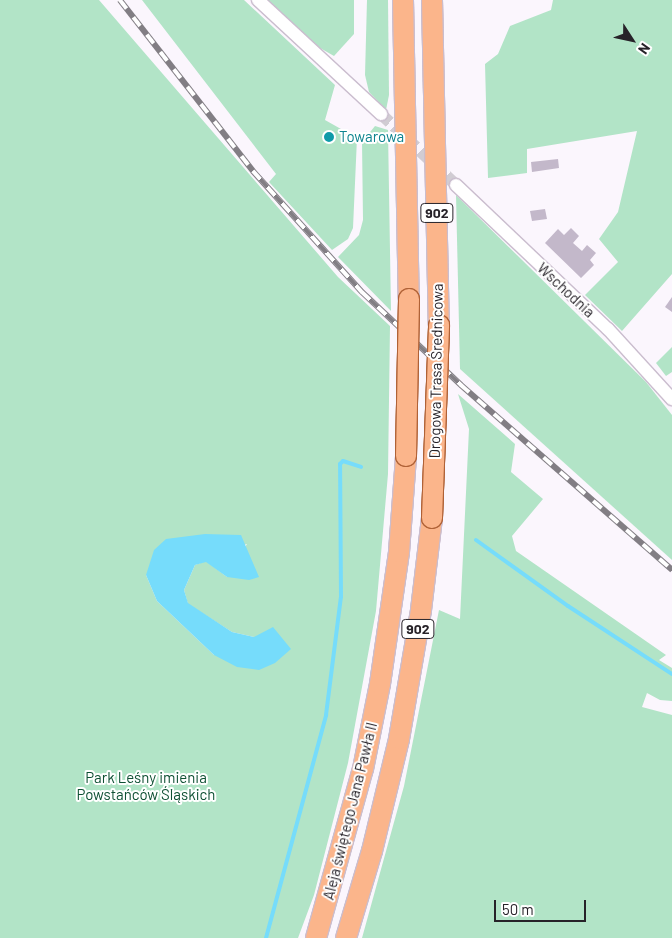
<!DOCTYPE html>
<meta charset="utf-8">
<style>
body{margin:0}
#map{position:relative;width:672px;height:938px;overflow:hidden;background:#fbf6fd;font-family:Barlow,sans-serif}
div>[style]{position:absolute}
.green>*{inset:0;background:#b2e4c7}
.water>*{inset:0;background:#76dcfb}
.stream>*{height:4px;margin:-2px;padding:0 2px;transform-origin:2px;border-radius:2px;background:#76dcfb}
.building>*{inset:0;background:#c3b8ca}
.street-tunnel>*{height:12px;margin-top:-6px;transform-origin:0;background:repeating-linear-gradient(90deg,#d1ccd3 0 12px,transparent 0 18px)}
.roads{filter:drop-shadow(1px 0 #cabdce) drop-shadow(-1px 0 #cabdce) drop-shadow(0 1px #cabdce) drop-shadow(0 -1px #cabdce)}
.street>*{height:12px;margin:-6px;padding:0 6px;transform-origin:6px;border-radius:6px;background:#fff}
.primary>*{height:20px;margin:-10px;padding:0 10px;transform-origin:10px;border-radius:10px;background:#fbb58b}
.rail>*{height:5.5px;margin-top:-2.75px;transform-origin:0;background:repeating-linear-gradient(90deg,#fff 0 11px,#827e84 0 22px);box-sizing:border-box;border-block:1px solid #827e84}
.bridges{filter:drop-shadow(1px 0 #b06237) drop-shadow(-1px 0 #b06237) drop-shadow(0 1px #b06237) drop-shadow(0 -1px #b06237)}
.primary-bridge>*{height:20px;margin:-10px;padding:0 10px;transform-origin:10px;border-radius:10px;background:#fbb58b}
.dots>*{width:14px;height:14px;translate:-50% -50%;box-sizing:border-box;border:2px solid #fff;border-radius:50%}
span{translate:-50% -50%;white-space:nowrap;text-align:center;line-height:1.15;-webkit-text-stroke:4px #fff;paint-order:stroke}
.shield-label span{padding:1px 4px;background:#fff;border:1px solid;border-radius:4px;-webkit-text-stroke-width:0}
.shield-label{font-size:14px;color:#272329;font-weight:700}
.culture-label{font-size:15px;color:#0d838f}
.left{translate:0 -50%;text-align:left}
.street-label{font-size:15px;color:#272329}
.park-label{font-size:15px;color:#0e5033}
.north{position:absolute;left:607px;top:15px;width:50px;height:50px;-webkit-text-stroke:4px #fff;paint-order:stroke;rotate:125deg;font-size:14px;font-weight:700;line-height:20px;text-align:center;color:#272329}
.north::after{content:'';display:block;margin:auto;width:18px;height:22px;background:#272329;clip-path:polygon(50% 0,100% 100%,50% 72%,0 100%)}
.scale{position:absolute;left:494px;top:900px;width:92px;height:22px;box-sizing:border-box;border:2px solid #272329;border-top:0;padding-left:6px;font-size:15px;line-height:18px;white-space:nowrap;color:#272329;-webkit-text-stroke:4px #fff;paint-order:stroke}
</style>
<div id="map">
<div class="green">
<div style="clip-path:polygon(evenodd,0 0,99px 0,338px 277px,390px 326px,388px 474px,376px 611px,348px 763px,314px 895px,298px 938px,0 938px,0 0,247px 544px,227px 577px,206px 561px,195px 565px,184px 590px,188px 604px,232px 632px,254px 637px,214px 655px,157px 601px,146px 575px,247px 544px)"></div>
<div style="clip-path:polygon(142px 0,244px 0,335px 85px,325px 120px,357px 138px,353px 228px,348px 239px,332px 250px,269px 182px,276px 174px)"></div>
<div style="clip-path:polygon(266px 0,354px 0,354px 34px,334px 56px,320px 48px)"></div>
<div style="clip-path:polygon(367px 0,388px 0,389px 95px,386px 110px,369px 92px,365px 75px)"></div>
<div style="clip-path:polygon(553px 0,672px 0,672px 274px,622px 331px,585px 295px,618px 262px,599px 239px,618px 212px,637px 131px,527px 149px,527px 173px,488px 178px,485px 64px,498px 54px,510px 26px,551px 10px)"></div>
<div style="clip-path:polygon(375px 126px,388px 130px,391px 311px,338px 257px,359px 235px,363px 220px,362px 142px)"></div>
<div style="clip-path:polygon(456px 195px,646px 382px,672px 415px,672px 560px,460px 369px)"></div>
<div style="clip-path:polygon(672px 347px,672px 372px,666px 376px,656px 363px)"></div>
<div style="clip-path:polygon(458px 394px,515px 444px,511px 472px,543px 499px,512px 536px,516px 551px,666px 655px,659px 660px,672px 668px,672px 701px,660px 700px,647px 693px,642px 707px,672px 715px,672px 938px,362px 938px,404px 786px,439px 610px,460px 619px,469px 429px)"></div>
</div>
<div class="water">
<div style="clip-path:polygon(205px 534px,241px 535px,259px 577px,249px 580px,227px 577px,206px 562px,195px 565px,184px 590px,188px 603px,232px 632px,254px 637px,273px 627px,291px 649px,275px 663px,259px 670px,237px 667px,214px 655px,157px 601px,146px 575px,154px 550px,166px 539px)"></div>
</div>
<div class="stream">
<div style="left:476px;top:540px;width:113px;rotate:35.7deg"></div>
<div style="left:568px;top:606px;width:124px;rotate:33.2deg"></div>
<div style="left:266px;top:938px;width:231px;rotate:-74.9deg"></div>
<div style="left:326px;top:715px;width:119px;rotate:-82.8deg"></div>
<div style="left:341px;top:597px;width:133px;rotate:-90.4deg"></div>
<div style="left:340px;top:464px;width:4px;rotate:-45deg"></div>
<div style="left:343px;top:461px;width:19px;rotate:18deg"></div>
</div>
<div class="building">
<div style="clip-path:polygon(327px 133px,333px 138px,330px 142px,324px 136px)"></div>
<div style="clip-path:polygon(558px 159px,559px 168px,532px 172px,531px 162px)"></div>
<div style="clip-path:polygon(545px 209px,547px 219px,532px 221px,530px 211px)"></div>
<div style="clip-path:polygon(571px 228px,579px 236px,573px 243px,582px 251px,587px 245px,596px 253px,590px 260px,594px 265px,581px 278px,545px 243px,558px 229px,564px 235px)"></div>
<div style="clip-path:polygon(672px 297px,672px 312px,665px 307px)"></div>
</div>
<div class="street-tunnel">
<div style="left:381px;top:114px;width:103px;rotate:43.4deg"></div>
</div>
<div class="roads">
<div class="street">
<div style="left:258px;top:0;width:168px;rotate:42.8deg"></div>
<div style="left:456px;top:185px;width:209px;rotate:43.5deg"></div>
<div style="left:608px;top:329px;width:95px;rotate:47.6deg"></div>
</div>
<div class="primary">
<div style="left:403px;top:0;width:299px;rotate:88.9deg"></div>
<div style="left:432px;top:0;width:325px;rotate:88.8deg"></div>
<div style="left:316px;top:938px;width:175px;rotate:-74.5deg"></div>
<div style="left:363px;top:769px;width:87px;rotate:-78.7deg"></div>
<div style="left:380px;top:684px;width:133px;rotate:-81.8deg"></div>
<div style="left:399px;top:552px;width:96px;rotate:-85.8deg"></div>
<div style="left:346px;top:938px;width:91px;rotate:-73.4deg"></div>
<div style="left:372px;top:851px;width:115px;rotate:-76.4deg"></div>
<div style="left:399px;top:739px;width:131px;rotate:-80.3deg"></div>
<div style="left:421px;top:610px;width:93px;rotate:-83.2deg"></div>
</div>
</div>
<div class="rail">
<div style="left:120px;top:0;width:217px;rotate:52.1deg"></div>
<div style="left:253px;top:171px;width:163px;rotate:48deg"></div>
<div style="left:362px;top:292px;width:136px;rotate:43.2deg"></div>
<div style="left:461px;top:385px;width:281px;rotate:41.2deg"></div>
</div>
<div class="bridges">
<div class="primary-bridge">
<div style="left:406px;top:456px;width:157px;rotate:-88.9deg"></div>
<div style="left:432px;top:518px;width:193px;rotate:-87.9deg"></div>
</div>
</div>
<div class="dots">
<div style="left:329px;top:137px;background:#0f9aa8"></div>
</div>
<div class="shield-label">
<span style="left:437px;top:213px">902</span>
<span style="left:418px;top:629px">902</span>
</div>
<div class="culture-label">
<span class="left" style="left:339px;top:137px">Towarowa</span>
</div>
<div class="street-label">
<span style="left:566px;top:290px;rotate:43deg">Wschodnia</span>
<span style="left:436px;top:371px;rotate:-89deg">Drogowa Trasa Średnicowa</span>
<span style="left:350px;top:811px;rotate:-76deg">Aleja świętego Jana Pawła II</span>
</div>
<div class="park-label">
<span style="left:146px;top:786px">Park Leśny imienia<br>Powstańców Śląskich</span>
</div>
<div class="north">N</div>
<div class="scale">50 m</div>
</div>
